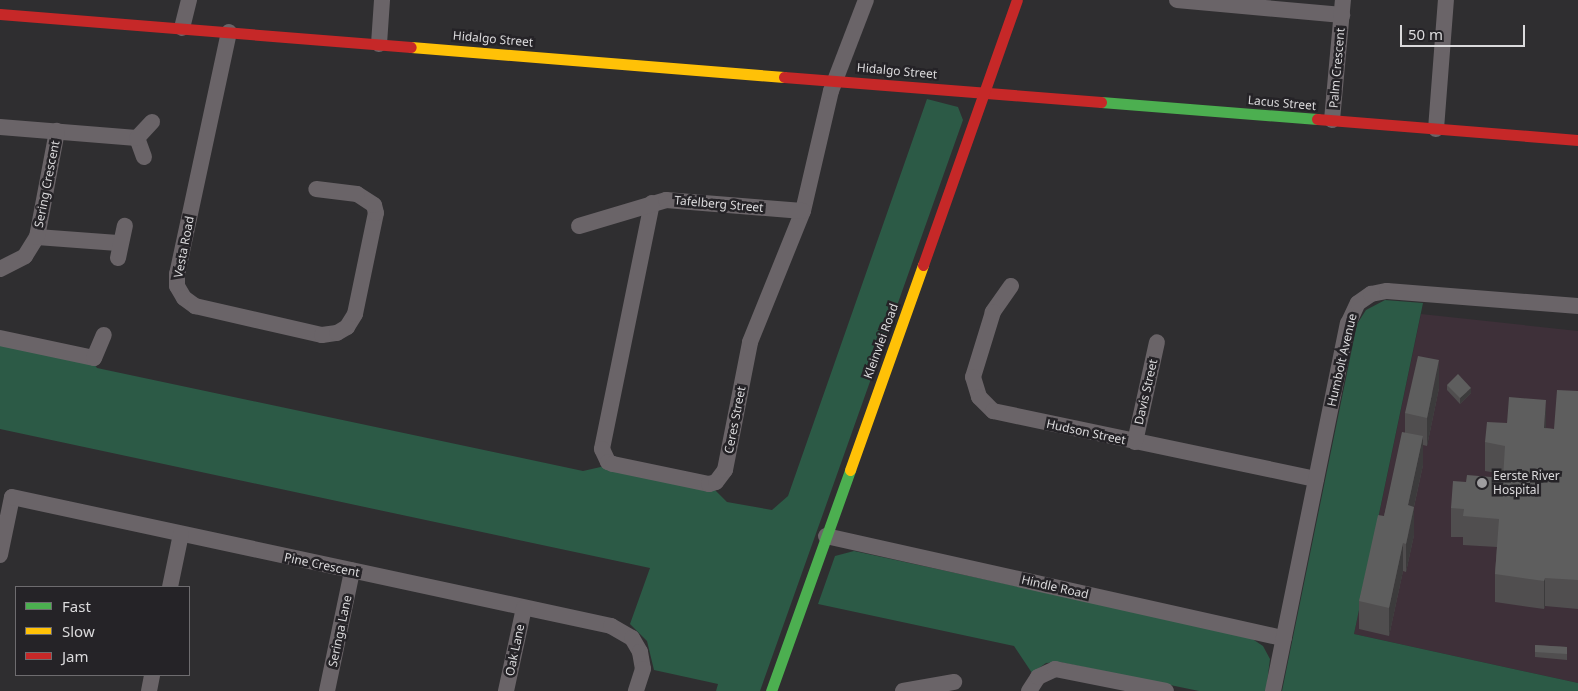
<!DOCTYPE html>
<style>
body{margin:0}
#map{position:relative;width:1578px;height:691px;overflow:hidden;background:#2f2e30;font-family:"Noto Sans",sans-serif}
div>[style]{position:absolute}
.medical>*{inset:0;background:#3e3039}
.green>*{inset:0;background:#2c5a46}
.street>*{height:16px;margin:-8px;padding:0 8px;transform-origin:8px;border-radius:8px;background:#6a6468}
.fast>*{height:11px;margin:-5.5px;padding:0 5.5px;transform-origin:5.5px;border-radius:5.5px;background:#4caf50}
.slow>*{height:11px;margin:-5.5px;padding:0 5.5px;transform-origin:5.5px;border-radius:5.5px;background:#ffc107}
.jam>*{height:11px;margin:-5.5px;padding:0 5.5px;transform-origin:5.5px;border-radius:5.5px;background:#c62828}
.wall>*{inset:0;background:#504e4f}
.shaded-wall>*{inset:0;background:#3c3b3c}
.building>*{inset:0;background:#5e5e5e}
.dots>*{width:14px;height:14px;translate:-50% -50%;box-sizing:border-box;border:2px solid #252327;border-radius:50%}
span{translate:-50% -50%;white-space:nowrap;text-align:center;line-height:1.15;-webkit-text-stroke:5px #252327;paint-order:stroke}
.street-label{font-size:12px;color:#dbdadc}
.poi-label{font-size:12px;color:#dbdadc}
.left{translate:0 -50%;text-align:left}
.legend{position:absolute;left:15px;top:586px;width:175px;height:90px;box-sizing:border-box;background:#252327;border:1px solid #6e6c6f;margin:0;padding:6px 9px;list-style:none;font-size:15px;color:#dbdadc}
.legend li{display:flex;align-items:center;gap:10px;height:25px}
.legend b{width:25px;border:1px solid #6e6c6f}
.scale{position:absolute;left:1400px;top:25px;width:125px;height:22px;box-sizing:border-box;border:2px solid #dbdadc;border-top:0;padding-left:6px;font-size:15px;line-height:18px;white-space:nowrap;color:#dbdadc;-webkit-text-stroke:4px #252327;paint-order:stroke}
</style>
<div id="map">
<div class="medical">
<div style="clip-path:polygon(1421px 314px,1578px 331px,1578px 683px,1354px 634px)"></div>
</div>
<div class="green">
<div style="clip-path:polygon(927px 99px,958px 107px,963px 120px,760px 691px,716px 691px,718px 684px,654px 670px,647px 641px,630px 624px,650px 568px,0 429px,0 344px,94px 364px,97px 368px,583px 471px,605px 466px,715px 490px,727px 502px,772px 510px,788px 496px)"></div>
<div style="clip-path:polygon(1385px 300px,1423px 303px,1354px 634px,1578px 683px,1578px 691px,1282px 691px,1357px 324px,1366px 310px)"></div>
<div style="clip-path:polygon(854px 551px,1248px 636px,1263px 646px,1270px 659px,1266px 691px,1199px 691px,1059px 662px,1046px 663px,1032px 673px,1014px 646px,818px 604px,835px 556px)"></div>
</div>
<div class="street">
<div style="left:1177px;top:0;width:166px;rotate:5.2deg"></div>
<div style="left:182px;top:28px;width:29px;rotate:-76deg"></div>
<div style="left:229px;top:32px;width:248px;rotate:102.1deg"></div>
<div style="left:177px;top:274px;width:12px;rotate:90deg"></div>
<div style="left:177px;top:286px;width:14px;rotate:60deg"></div>
<div style="left:184px;top:298px;width:14px;rotate:36deg"></div>
<div style="left:195px;top:306px;width:130px;rotate:12.9deg"></div>
<div style="left:322px;top:335px;width:15px;rotate:-8deg"></div>
<div style="left:337px;top:333px;width:12px;rotate:-31deg"></div>
<div style="left:347px;top:327px;width:15px;rotate:-58deg"></div>
<div style="left:355px;top:314px;width:103px;rotate:-78.3deg"></div>
<div style="left:376px;top:213px;width:8px;rotate:-104deg"></div>
<div style="left:374px;top:205px;width:20px;rotate:-147deg"></div>
<div style="left:357px;top:194px;width:41px;rotate:-173deg"></div>
<div style="left:379px;top:44px;width:44px;rotate:-86.1deg"></div>
<div style="left:1332px;top:120px;width:121px;rotate:-84.8deg"></div>
<div style="left:0;top:127px;width:137px;rotate:4.6deg"></div>
<div style="left:1436px;top:129px;width:129px;rotate:-85.6deg"></div>
<div style="left:144px;top:157px;width:20px;rotate:-110deg"></div>
<div style="left:137px;top:138px;width:22px;rotate:-47deg"></div>
<div style="left:652px;top:203px;width:251px;rotate:101.5deg"></div>
<div style="left:602px;top:449px;width:14px;rotate:65deg"></div>
<div style="left:608px;top:462px;width:5px;rotate:22deg"></div>
<div style="left:613px;top:464px;width:98px;rotate:11.8deg"></div>
<div style="left:709px;top:484px;width:7px;rotate:-16deg"></div>
<div style="left:716px;top:482px;width:15px;rotate:-53deg"></div>
<div style="left:725px;top:470px;width:130px;rotate:-78.9deg"></div>
<div style="left:750px;top:342px;width:141px;rotate:-68deg"></div>
<div style="left:803px;top:211px;width:123px;rotate:-76.9deg"></div>
<div style="left:831px;top:91px;width:97px;rotate:-69deg"></div>
<div style="left:579px;top:226px;width:91px;rotate:-16.6deg"></div>
<div style="left:666px;top:200px;width:137px;rotate:4.6deg"></div>
<div style="left:37px;top:237px;width:81px;rotate:4.2deg"></div>
<div style="left:118px;top:258px;width:33px;rotate:-78deg"></div>
<div style="left:0;top:269px;width:28px;rotate:-27deg"></div>
<div style="left:25px;top:256px;width:22px;rotate:-58deg"></div>
<div style="left:37px;top:237px;width:108px;rotate:-79.3deg"></div>
<div style="left:1011px;top:286px;width:32px;rotate:125deg"></div>
<div style="left:993px;top:312px;width:68px;rotate:107.1deg"></div>
<div style="left:973px;top:377px;width:21px;rotate:73deg"></div>
<div style="left:979px;top:397px;width:20px;rotate:45deg"></div>
<div style="left:993px;top:411px;width:330px;rotate:11.9deg"></div>
<div style="left:0;top:338px;width:96px;rotate:12deg"></div>
<div style="left:94px;top:358px;width:25px;rotate:-67deg"></div>
<div style="left:1135px;top:442px;width:102px;rotate:-77.6deg"></div>
<div style="left:826px;top:536px;width:469px;rotate:12.6deg"></div>
<div style="left:0;top:555px;width:59px;rotate:-78.3deg"></div>
<div style="left:12px;top:497px;width:613px;rotate:12.15deg"></div>
<div style="left:611px;top:626px;width:24px;rotate:30deg"></div>
<div style="left:632px;top:638px;width:16px;rotate:60deg"></div>
<div style="left:640px;top:652px;width:17px;rotate:80deg"></div>
<div style="left:643px;top:669px;width:23px;rotate:108deg"></div>
<div style="left:170px;top:587px;width:54px;rotate:-78.3deg"></div>
<div style="left:149px;top:691px;width:16px;rotate:-79deg"></div>
<div style="left:327px;top:691px;width:123px;rotate:-78.2deg"></div>
<div style="left:506px;top:691px;width:85px;rotate:-77.8deg"></div>
<div style="left:903px;top:691px;width:52px;rotate:-10deg"></div>
<div style="left:1029px;top:691px;width:17px;rotate:-57deg"></div>
<div style="left:1038px;top:677px;width:19px;rotate:-25deg"></div>
<div style="left:1055px;top:669px;width:113px;rotate:11.2deg"></div>
<div style="left:1273px;top:691px;width:375px;rotate:-78.5deg"></div>
<div style="left:1348px;top:324px;width:23px;rotate:-65deg"></div>
<div style="left:1358px;top:303px;width:16px;rotate:-35deg"></div>
<div style="left:1371px;top:294px;width:16px;rotate:-11deg"></div>
<div style="left:1387px;top:291px;width:192px;rotate:4.5deg"></div>
</div>
<div class="fast">
<div style="left:1101px;top:102px;width:217px;rotate:4.5deg"></div>
<div style="left:771px;top:691px;width:235px;rotate:-70.3deg"></div>
</div>
<div class="slow">
<div style="left:411px;top:47px;width:374px;rotate:4.6deg"></div>
<div style="left:850px;top:470px;width:218px;rotate:-70.4deg"></div>
</div>
<div class="jam">
<div style="left:0;top:14px;width:412px;rotate:4.6deg"></div>
<div style="left:784px;top:77px;width:318px;rotate:4.5deg"></div>
<div style="left:1317px;top:119px;width:262px;rotate:4.6deg"></div>
<div style="left:923px;top:265px;width:281px;rotate:-70.5deg"></div>
</div>
<div class="wall">
<div style="clip-path:polygon(1447px 385px,1471px 393px,1460px 404px,1447px 390px)"></div>
<div style="clip-path:polygon(1439px 388px,1427px 446px,1423px 445px,1423px 465px,1414px 507px,1414px 535px,1406px 572px,1403px 571px,1389px 636px,1359px 629px,1359px 601px,1384px 516px,1405px 433px,1405px 413px)"></div>
<div style="clip-path:polygon(1578px 391px,1578px 609px,1545px 606px,1544px 609px,1495px 602px,1495px 574px,1497px 547px,1463px 545px,1463px 537px,1451px 537px,1451px 508px,1466px 482px,1503px 478px,1503px 474px,1485px 471px,1485px 442px,1546px 428px,1554px 429px)"></div>
<div style="clip-path:polygon(1535px 645px,1567px 647px,1567px 660px,1535px 657px)"></div>
</div>
<div class="shaded-wall">
<div style="clip-path:polygon(1439px 360px,1439px 388px,1427px 446px,1427px 418px)"></div>
<div style="clip-path:polygon(1471px 388px,1471px 393px,1460px 404px,1460px 398px)"></div>
<div style="clip-path:polygon(1546px 400px,1546px 429px,1544px 428px)"></div>
<div style="clip-path:polygon(1423px 436px,1423px 465px,1408px 534px,1408px 505px)"></div>
<div style="clip-path:polygon(1414px 507px,1414px 535px,1406px 572px,1406px 544px)"></div>
<div style="clip-path:polygon(1403px 543px,1403px 571px,1389px 636px,1389px 608px)"></div>
<div style="clip-path:polygon(1545px 578px,1545px 606px,1544px 609px,1544px 581px)"></div>
</div>
<div class="building">
<div style="clip-path:polygon(1418px 356px,1439px 360px,1427px 418px,1405px 413px)"></div>
<div style="clip-path:polygon(1458px 374px,1471px 388px,1460px 398px,1447px 385px)"></div>
<div style="clip-path:polygon(1557px 390px,1578px 391px,1578px 580px,1545px 578px,1544px 581px,1495px 574px,1499px 519px,1463px 516px,1464px 509px,1451px 508px,1453px 481px,1466px 482px,1467px 475px,1503px 478px,1505px 446px,1485px 442px,1487px 422px,1507px 423px,1509px 397px,1546px 400px,1544px 428px,1554px 429px)"></div>
<div style="clip-path:polygon(1402px 432px,1423px 436px,1408px 505px,1414px 507px,1406px 544px,1403px 543px,1389px 608px,1359px 601px,1378px 515px,1384px 516px)"></div>
<div style="clip-path:polygon(1535px 645px,1567px 647px,1567px 654px,1535px 652px)"></div>
</div>
<div class="dots">
<div style="left:1482px;top:483px;background:#9f9ea0"></div>
</div>
<div class="street-label">
<span style="left:493px;top:39px;rotate:5deg">Hidalgo Street</span>
<span style="left:1337px;top:68px;rotate:-85deg">Palm Crescent</span>
<span style="left:897px;top:71px;rotate:5deg">Hidalgo Street</span>
<span style="left:1282px;top:103px;rotate:5deg">Lacus Street</span>
<span style="left:47px;top:184px;rotate:-79deg">Sering Crescent</span>
<span style="left:719px;top:204px;rotate:5deg">Tafelberg Street</span>
<span style="left:184px;top:247px;rotate:-79deg">Vesta Road</span>
<span style="left:881px;top:341px;rotate:-70deg">Kleinvlei Road</span>
<span style="left:1342px;top:360px;rotate:-77deg">Humbolt Avenue</span>
<span style="left:1146px;top:392px;rotate:-77deg">Davis Street</span>
<span style="left:735px;top:420px;rotate:-79deg">Ceres Street</span>
<span style="left:1086px;top:432px;rotate:12deg">Hudson Street</span>
<span style="left:322px;top:565px;rotate:12deg">Pine Crescent</span>
<span style="left:1055px;top:587px;rotate:13deg">Hindle Road</span>
<span style="left:340px;top:631px;rotate:-78deg">Seringa Lane</span>
<span style="left:515px;top:650px;rotate:-78deg">Oak Lane</span>
</div>
<div class="poi-label">
<span class="left" style="left:1493px;top:483px">Eerste River<br>Hospital</span>
</div>
<ul class="legend">
<li><b style="height:6px;background:#4caf50"></b>Fast</li>
<li><b style="height:6px;background:#ffc107"></b>Slow</li>
<li><b style="height:6px;background:#c62828"></b>Jam</li>
</ul>
<div class="scale">50 m</div>
</div>
